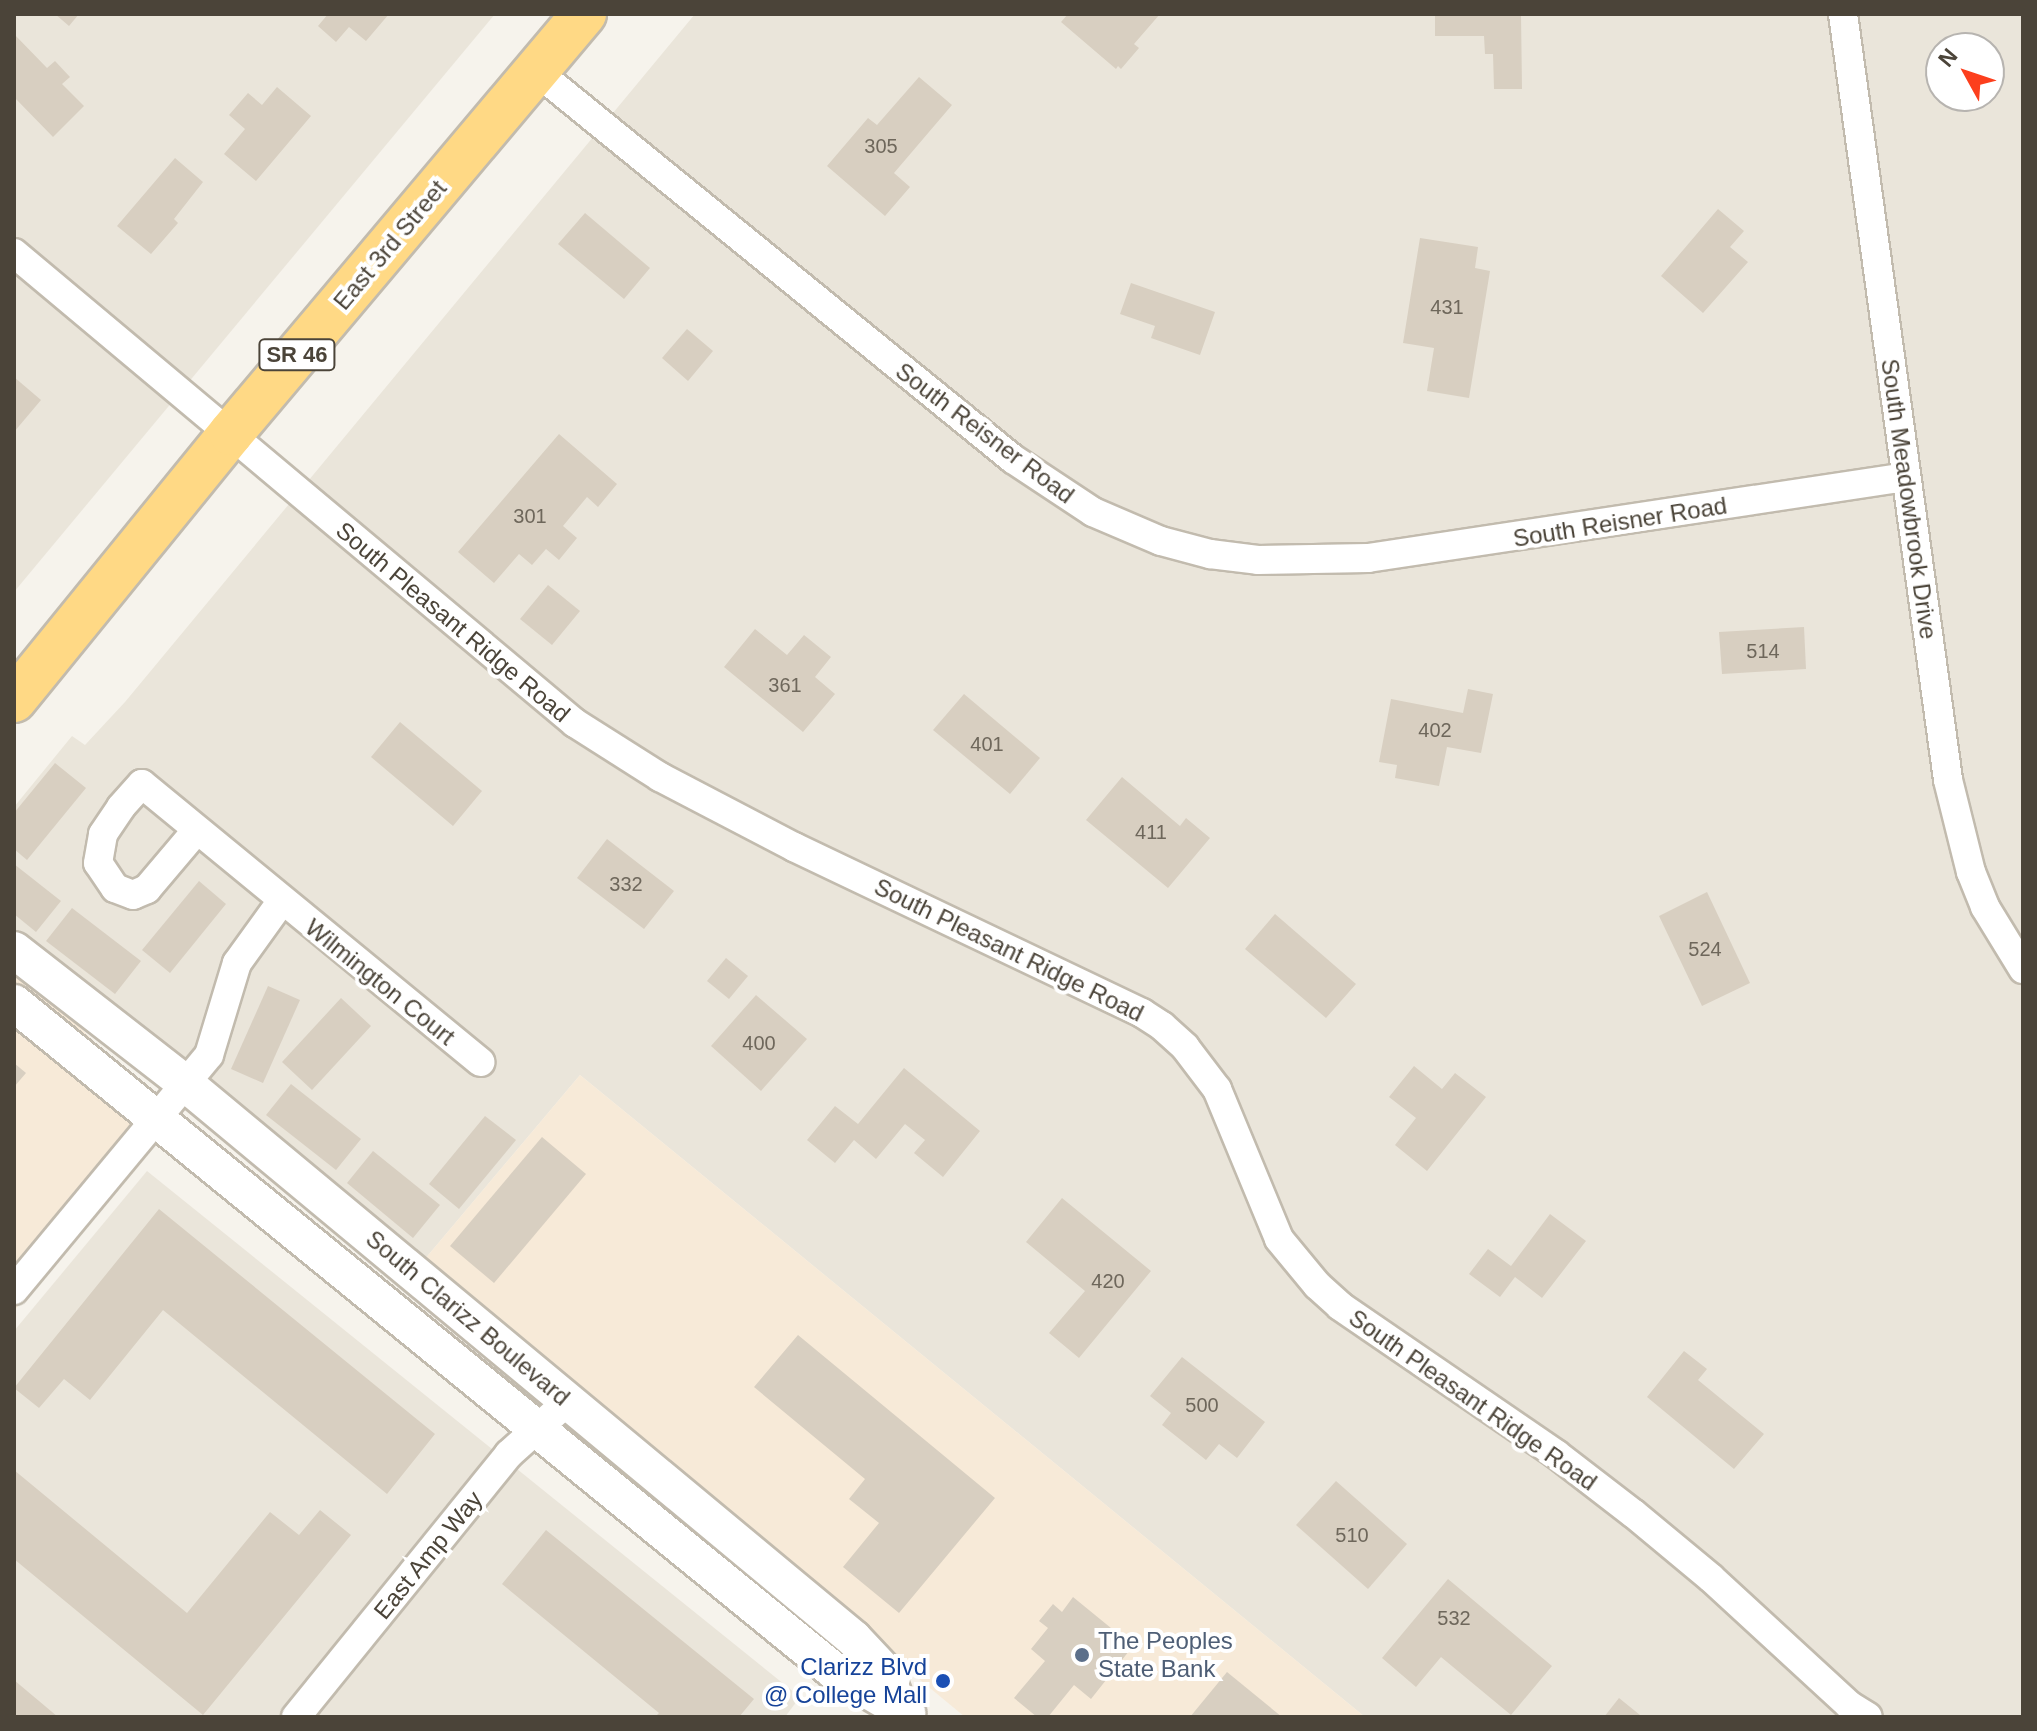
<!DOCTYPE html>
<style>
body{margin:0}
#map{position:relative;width:2037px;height:1731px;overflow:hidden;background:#f6f3ec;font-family:Arial,sans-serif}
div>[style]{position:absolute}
.residential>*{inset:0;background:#eae5da}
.commercial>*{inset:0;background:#f7ead8}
.building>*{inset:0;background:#d8cfc1}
.roads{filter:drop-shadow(2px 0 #c2bbae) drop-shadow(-2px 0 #c2bbae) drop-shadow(0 2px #c2bbae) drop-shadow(0 -2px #c2bbae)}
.minor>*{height:28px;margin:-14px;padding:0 14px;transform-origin:14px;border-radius:14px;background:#fff}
.tertiary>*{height:36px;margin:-18px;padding:0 18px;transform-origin:18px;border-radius:18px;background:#fff}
.trunk>*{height:44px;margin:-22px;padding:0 22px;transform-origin:22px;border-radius:22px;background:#ffd985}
.dots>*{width:22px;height:22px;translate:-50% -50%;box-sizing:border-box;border:4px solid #fff;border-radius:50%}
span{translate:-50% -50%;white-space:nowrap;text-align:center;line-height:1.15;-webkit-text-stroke:8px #fff;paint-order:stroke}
.number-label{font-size:20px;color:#6e675b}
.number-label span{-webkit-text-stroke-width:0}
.shield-label span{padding:2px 6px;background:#fff;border:2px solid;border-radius:6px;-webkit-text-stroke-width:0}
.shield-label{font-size:22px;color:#4b4439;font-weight:700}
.street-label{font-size:24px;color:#4b4439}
.service-label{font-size:24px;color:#4e5e75}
.left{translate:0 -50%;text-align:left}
.transit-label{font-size:24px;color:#164399}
.right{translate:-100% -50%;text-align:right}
.frame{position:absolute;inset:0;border:16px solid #4b4439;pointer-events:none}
.north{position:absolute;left:1925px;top:32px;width:80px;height:80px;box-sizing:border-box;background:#fff;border:2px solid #b7b4b0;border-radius:50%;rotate:310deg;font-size:22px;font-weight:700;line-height:32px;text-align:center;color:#4b4439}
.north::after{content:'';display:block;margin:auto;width:28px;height:36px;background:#fc3f1d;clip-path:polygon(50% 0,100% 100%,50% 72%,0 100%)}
</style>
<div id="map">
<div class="residential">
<div style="clip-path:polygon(14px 14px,495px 14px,14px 592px)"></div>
<div style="clip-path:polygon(evenodd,695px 14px,2023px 14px,2023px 1717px,1365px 1717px,580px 1075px,419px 1266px,14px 933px,14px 807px,72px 736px,85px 745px,125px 702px,695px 14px,1941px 48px,1989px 48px,1989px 96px,1941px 96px,1941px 48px)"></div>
<div style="clip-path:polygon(147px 1171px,800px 1697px,785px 1717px,14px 1717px,14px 1331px)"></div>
</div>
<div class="commercial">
<div style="clip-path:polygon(14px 963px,172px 1118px,14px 1311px)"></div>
<div style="clip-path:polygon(580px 1075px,1365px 1717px,965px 1717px,419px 1266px)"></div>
</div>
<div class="building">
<div style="clip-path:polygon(55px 14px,79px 14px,69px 26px)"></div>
<div style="clip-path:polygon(328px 14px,389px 14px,366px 41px,349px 27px,336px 42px,318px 26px)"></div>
<div style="clip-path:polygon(1068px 14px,1160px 14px,1134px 44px,1139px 48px,1121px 69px,1118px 66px,1116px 69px,1061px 22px)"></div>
<div style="clip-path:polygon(1435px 14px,1521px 14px,1522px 89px,1494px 89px,1493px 54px,1485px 54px,1484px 36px,1435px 36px)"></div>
<div style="clip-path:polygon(14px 34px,47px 68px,55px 61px,70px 77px,62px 84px,84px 106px,53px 137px,14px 97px)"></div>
<div style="clip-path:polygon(919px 77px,952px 105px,894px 173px,910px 187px,885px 216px,827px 166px,868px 118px,877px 125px)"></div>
<div style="clip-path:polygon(277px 87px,311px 116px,256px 181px,224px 154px,245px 129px,229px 115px,248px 93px,262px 105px)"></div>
<div style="clip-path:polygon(175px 158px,203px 182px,174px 219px,178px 223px,151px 254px,117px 226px)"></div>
<div style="clip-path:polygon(1718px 209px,1744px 231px,1730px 247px,1748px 262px,1703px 313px,1661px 276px)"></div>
<div style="clip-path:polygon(585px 213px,650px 268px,624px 299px,558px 244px)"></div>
<div style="clip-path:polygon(1420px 238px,1478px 247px,1475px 268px,1490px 271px,1469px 398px,1427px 391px,1434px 348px,1403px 343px)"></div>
<div style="clip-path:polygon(1131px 283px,1215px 312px,1200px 355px,1151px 338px,1155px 326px,1120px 314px)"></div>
<div style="clip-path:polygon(687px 329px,713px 351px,688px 381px,662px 358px)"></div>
<div style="clip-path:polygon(14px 377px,41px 400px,14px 432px)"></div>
<div style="clip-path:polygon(559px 434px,617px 484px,598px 507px,587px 497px,563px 526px,577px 538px,559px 560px,546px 549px,532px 565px,519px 554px,494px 583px,458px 552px)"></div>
<div style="clip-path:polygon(548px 585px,580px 611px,552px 645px,520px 619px)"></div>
<div style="clip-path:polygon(1804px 627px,1806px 669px,1722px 674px,1719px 632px)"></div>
<div style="clip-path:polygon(755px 629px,787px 655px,804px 635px,831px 657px,815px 677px,835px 694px,803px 732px,724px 667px)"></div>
<div style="clip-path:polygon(1468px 689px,1493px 694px,1481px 753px,1447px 747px,1439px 786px,1395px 778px,1397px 765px,1379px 762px,1391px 699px,1463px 713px)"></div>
<div style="clip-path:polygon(964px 694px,1040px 758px,1010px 794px,933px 730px)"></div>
<div style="clip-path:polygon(400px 722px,482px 791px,453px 826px,371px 757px)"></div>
<div style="clip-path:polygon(55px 763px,86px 788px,27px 860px,14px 849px,14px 813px)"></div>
<div style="clip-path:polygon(1122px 777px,1180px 826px,1186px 818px,1210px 838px,1168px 888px,1086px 820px)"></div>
<div style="clip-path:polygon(607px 839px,674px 891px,644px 929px,577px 878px)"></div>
<div style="clip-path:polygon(14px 864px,61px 901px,36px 932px,14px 914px)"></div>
<div style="clip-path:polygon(199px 881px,226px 904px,170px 973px,142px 950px)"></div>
<div style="clip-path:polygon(1707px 892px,1750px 983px,1702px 1006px,1659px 916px)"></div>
<div style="clip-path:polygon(72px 908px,141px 961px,115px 994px,46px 941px)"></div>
<div style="clip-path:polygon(1275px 914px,1356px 984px,1326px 1018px,1245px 949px)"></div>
<div style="clip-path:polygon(726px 958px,748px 976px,729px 999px,707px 981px)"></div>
<div style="clip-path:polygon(268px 986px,300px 1000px,263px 1083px,231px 1069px)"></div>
<div style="clip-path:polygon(756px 995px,807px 1039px,761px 1091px,711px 1046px)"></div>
<div style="clip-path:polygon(341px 998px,371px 1026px,312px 1090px,282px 1062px)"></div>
<div style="clip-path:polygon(14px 1063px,26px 1073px,14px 1087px)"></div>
<div style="clip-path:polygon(1414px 1066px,1442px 1089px,1455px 1073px,1486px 1097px,1427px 1171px,1395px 1145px,1416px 1118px,1389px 1097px)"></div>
<div style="clip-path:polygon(904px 1068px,980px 1131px,943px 1177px,914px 1153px,925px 1140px,905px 1124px,876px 1159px,854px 1140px,835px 1163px,807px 1140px,835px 1106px,858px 1124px)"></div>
<div style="clip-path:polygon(291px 1084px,361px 1139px,336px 1170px,266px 1115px)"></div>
<div style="clip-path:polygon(485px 1116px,516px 1140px,459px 1209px,429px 1184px)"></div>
<div style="clip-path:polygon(542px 1137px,586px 1174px,494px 1283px,450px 1246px)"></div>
<div style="clip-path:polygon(373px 1151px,440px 1205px,413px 1238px,347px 1183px)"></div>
<div style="clip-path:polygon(1062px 1198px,1151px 1271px,1079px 1358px,1049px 1333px,1085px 1291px,1026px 1242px)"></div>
<div style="clip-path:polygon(159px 1209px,435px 1434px,387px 1494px,163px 1310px,90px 1400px,64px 1379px,39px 1408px,14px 1388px)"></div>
<div style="clip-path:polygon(1550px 1214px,1586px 1241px,1542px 1298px,1515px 1277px,1500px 1297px,1469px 1274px,1488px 1249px,1511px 1266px)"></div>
<div style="clip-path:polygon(798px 1335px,995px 1498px,899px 1613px,843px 1567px,879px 1523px,849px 1499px,865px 1479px,754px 1387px)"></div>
<div style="clip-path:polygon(1684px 1351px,1707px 1369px,1698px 1380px,1764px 1434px,1734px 1469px,1647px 1397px)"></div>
<div style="clip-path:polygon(1182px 1357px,1265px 1422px,1237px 1458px,1219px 1444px,1206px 1460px,1162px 1425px,1171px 1413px,1150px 1396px)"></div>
<div style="clip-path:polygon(14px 1470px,187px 1613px,270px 1512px,299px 1535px,320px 1510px,351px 1535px,203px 1715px,14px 1559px)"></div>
<div style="clip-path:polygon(1336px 1481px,1407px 1544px,1368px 1589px,1296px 1525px)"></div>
<div style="clip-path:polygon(546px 1530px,754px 1699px,739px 1717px,655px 1717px,659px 1713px,502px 1584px)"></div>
<div style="clip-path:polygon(1448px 1579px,1552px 1666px,1511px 1715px,1441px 1657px,1416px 1687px,1382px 1658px)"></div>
<div style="clip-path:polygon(1073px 1597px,1133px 1646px,1091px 1699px,1074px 1685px,1048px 1717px,1037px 1717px,1014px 1698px,1045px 1661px,1031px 1649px,1048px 1628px,1039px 1621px,1053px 1604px,1062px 1612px)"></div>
<div style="clip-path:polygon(1227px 1672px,1282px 1717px,1190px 1717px)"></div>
<div style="clip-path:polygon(14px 1680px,58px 1717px,14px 1717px)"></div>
<div style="clip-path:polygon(1619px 1698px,1640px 1715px,1639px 1717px,1604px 1717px)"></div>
</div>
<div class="roads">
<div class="minor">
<div style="left:1843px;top:14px;width:773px;rotate:82.19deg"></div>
<div style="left:1948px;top:780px;width:95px;rotate:76deg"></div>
<div style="left:1971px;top:872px;width:38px;rotate:68deg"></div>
<div style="left:1985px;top:907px;width:73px;rotate:58.5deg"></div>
<div style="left:536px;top:71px;width:615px;rotate:39.13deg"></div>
<div style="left:1013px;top:459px;width:96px;rotate:33.5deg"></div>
<div style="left:1093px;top:512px;width:74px;rotate:23.1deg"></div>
<div style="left:1161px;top:541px;width:51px;rotate:14.9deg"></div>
<div style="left:1210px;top:554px;width:48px;rotate:7.1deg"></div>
<div style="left:1258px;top:560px;width:110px;rotate:-1deg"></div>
<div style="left:1368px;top:558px;width:544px;rotate:-8.56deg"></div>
<div style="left:14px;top:253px;width:732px;rotate:39.96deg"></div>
<div style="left:575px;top:723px;width:101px;rotate:32.4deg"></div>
<div style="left:660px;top:777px;width:151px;rotate:27.6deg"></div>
<div style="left:794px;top:847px;width:386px;rotate:25.5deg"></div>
<div style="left:1142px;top:1013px;width:24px;rotate:33deg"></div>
<div style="left:1162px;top:1026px;width:31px;rotate:42deg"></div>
<div style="left:1185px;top:1047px;width:53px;rotate:52.7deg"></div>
<div style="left:1217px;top:1089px;width:162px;rotate:67.5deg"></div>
<div style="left:1279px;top:1239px;width:60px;rotate:50.4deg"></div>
<div style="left:1317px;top:1285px;width:31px;rotate:42deg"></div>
<div style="left:1340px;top:1306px;width:262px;rotate:34.4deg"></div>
<div style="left:1556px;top:1454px;width:98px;rotate:37.6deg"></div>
<div style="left:1634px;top:1514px;width:100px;rotate:39.7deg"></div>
<div style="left:1711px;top:1578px;width:188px;rotate:42.6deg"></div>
<div style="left:1849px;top:1705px;width:22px;rotate:32deg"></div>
<div style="left:196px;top:831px;width:76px;rotate:130.2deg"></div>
<div style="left:147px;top:889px;width:15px;rotate:157deg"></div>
<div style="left:133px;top:895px;width:19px;rotate:-159deg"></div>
<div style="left:115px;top:888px;width:30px;rotate:-124deg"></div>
<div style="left:98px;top:863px;width:29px;rotate:-80deg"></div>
<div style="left:103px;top:834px;width:32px;rotate:-56deg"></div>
<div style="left:121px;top:807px;width:31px;rotate:-48deg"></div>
<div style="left:142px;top:784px;width:438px;rotate:39.4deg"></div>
<div style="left:14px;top:1290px;width:305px;rotate:-50.3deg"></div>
<div style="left:209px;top:1055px;width:96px;rotate:-73.1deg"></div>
<div style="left:237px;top:963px;width:75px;rotate:-54.2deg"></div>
<div style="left:296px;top:1717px;width:338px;rotate:-51deg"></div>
<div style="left:509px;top:1454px;width:79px;rotate:-41.9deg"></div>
</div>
<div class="tertiary">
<div style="left:14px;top:950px;width:218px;rotate:37.9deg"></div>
<div style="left:186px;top:1084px;width:868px;rotate:39.72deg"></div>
<div style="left:854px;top:1639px;width:45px;rotate:46.8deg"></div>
<div style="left:885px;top:1672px;width:36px;rotate:69deg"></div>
<div style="left:14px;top:1003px;width:1056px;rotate:39.16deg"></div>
<div style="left:833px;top:1670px;width:86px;rotate:30.2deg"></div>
</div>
<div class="trunk">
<div style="left:14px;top:700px;width:344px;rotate:-50.9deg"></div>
<div style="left:231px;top:433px;width:548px;rotate:-49.89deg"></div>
</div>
</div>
<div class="dots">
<div style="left:1082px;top:1655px;background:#5c6f8a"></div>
<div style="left:943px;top:1681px;background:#1a4fb4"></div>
</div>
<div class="number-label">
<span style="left:881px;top:146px">305</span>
<span style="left:1447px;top:307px">431</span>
<span style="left:530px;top:516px">301</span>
<span style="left:1763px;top:651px">514</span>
<span style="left:785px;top:685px">361</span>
<span style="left:1435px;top:730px">402</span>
<span style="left:987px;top:744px">401</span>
<span style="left:1151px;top:832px">411</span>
<span style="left:626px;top:884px">332</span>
<span style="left:1705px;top:949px">524</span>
<span style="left:759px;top:1043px">400</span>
<span style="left:1108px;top:1281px">420</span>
<span style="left:1202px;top:1405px">500</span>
<span style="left:1352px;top:1535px">510</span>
<span style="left:1454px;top:1618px">532</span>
</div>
<div class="shield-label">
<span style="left:297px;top:355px">SR 46</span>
</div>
<div class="street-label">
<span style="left:390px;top:245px;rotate:-50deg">East 3rd Street</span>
<span style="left:985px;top:433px;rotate:37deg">South Reisner Road</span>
<span style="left:1909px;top:499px;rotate:82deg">South Meadowbrook Drive</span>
<span style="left:1620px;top:522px;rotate:-9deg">South Reisner Road</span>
<span style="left:453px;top:622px;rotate:40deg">South Pleasant Ridge Road</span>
<span style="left:1009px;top:950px;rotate:26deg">South Pleasant Ridge Road</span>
<span style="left:380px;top:982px;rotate:39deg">Wilmington Court</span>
<span style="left:468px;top:1318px;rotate:40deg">South Clarizz Boulevard</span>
<span style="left:1473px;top:1400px;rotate:35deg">South Pleasant Ridge Road</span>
<span style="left:428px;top:1555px;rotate:-51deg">East Amp Way</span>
</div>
<div class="service-label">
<span class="left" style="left:1098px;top:1655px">The Peoples<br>State Bank</span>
</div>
<div class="transit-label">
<span class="right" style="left:927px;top:1681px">Clarizz Blvd<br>@ College Mall</span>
</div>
<div class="frame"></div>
<div class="north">N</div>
</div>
